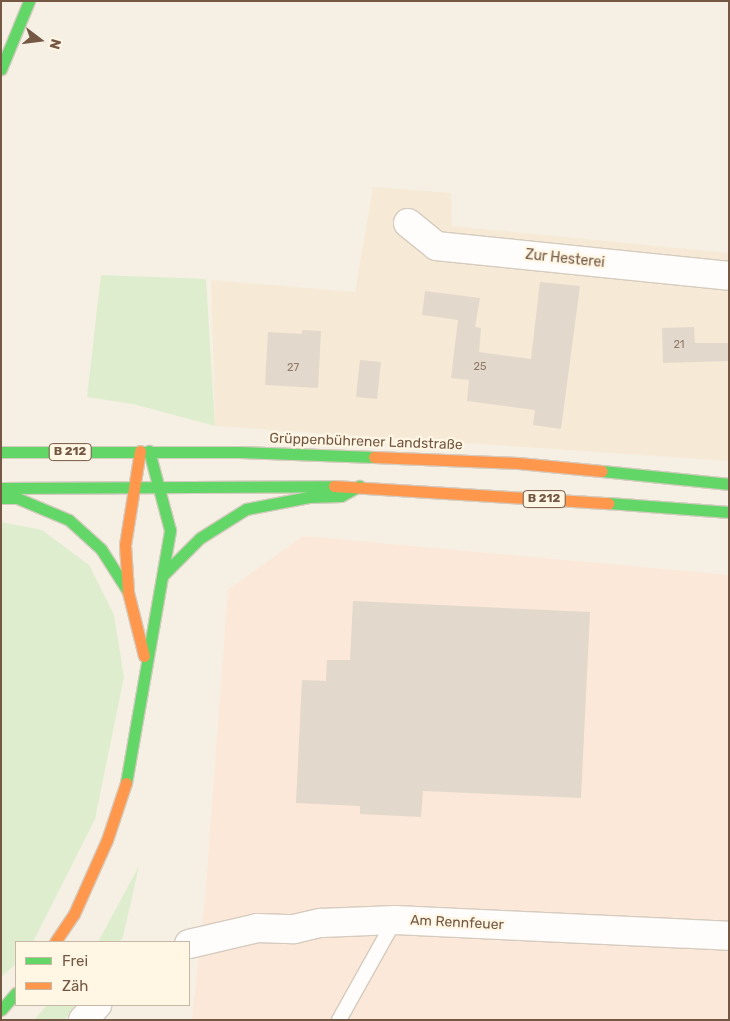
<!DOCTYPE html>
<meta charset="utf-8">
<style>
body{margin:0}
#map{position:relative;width:730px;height:1021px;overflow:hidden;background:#f6f0e4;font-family:Rubik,sans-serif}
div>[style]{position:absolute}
.residential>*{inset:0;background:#f6ead6}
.commercial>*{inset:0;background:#fbe8d8}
.green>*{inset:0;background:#deedcd}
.building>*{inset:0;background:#e2d8cc}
.roads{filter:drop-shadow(1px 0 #d5cbbf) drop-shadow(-1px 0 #d5cbbf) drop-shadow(0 1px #d5cbbf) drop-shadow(0 -1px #d5cbbf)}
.lane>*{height:14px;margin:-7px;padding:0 7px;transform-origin:7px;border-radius:7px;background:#fefdfb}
.street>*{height:28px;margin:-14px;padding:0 14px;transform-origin:14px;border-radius:14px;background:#fefdfb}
.fast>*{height:11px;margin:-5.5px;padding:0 5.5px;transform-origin:5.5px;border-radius:5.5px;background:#63d668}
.slow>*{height:11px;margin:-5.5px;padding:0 5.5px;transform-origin:5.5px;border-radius:5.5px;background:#ff974d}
span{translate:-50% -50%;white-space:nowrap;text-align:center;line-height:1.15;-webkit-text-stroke:4.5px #fff6e4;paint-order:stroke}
.number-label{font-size:11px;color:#917a68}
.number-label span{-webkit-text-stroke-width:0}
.shield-label span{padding:1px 4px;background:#fff6e4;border:1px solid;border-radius:4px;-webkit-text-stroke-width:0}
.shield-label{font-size:12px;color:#745844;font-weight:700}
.street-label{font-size:14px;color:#745844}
.frame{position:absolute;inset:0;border:2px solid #745844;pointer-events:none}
.legend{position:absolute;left:15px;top:941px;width:175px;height:65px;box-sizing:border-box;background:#fff6e4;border:1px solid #c7b7a4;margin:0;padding:6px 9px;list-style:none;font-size:15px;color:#745844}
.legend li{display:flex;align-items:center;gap:10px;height:25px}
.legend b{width:25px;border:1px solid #c7b7a4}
.north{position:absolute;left:15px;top:15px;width:50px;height:50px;-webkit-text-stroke:4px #fff6e4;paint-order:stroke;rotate:105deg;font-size:14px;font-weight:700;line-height:20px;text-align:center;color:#745844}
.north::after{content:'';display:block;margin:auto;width:18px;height:22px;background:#745844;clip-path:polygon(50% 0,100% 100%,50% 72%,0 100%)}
</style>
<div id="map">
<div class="residential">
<div style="clip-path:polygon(373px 187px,451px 193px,452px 226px,729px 253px,729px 461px,215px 426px,211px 280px,355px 292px)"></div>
</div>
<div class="commercial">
<div style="clip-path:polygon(303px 536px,729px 575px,729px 1020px,192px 1020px,205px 899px,228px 590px)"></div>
</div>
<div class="green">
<div style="clip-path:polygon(101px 275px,206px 279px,215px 426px,133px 404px,87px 397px)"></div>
<div style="clip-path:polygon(1px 522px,42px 530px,89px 565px,114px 615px,124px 677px,95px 819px,33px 942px,16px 942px,16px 964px,1px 977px)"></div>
<div style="clip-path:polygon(139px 866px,123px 937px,120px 942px,98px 942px)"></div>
<div style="clip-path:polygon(47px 1005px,75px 1005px,65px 1020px,34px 1020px)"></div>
</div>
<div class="building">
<div style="clip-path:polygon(540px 282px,580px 286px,561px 429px,533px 425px,535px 410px,467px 401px,469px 380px,451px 378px,458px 320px,422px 315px,425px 291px,480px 298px,475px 327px,481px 328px,479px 352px,531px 359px)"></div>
<div style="clip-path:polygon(694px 327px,695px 343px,729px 343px,729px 361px,663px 363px,662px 328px)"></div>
<div style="clip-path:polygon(302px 330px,321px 331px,318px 388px,265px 385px,268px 332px,302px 334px)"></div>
<div style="clip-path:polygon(360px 360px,381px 362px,377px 399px,356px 397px)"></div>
<div style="clip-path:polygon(353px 601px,590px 612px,581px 798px,423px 791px,421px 817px,360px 814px,360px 806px,296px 803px,302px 680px,326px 681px,327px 660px,350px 660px)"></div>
</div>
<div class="roads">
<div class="lane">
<div style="left:339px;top:1020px;width:115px;rotate:-60.8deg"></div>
</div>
<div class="street">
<div style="left:408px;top:223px;width:36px;rotate:39deg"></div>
<div style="left:436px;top:246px;width:295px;rotate:5.8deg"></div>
<div style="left:189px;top:944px;width:70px;rotate:-13.2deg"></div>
<div style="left:257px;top:928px;width:37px;rotate:2deg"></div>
<div style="left:294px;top:929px;width:28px;rotate:-13deg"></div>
<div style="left:321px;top:923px;width:74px;rotate:-2.3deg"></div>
<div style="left:395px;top:920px;width:334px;rotate:2.7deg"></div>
<div style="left:83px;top:1020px;width:21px;rotate:-47deg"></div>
</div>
<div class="fast">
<div style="left:1px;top:69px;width:74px;rotate:-67.6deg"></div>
<div style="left:1px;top:452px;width:239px"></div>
<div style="left:240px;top:452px;width:134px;rotate:2.1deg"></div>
<div style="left:602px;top:471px;width:128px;rotate:5.8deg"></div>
<div style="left:1px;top:488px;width:333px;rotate:-0.3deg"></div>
<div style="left:1px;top:498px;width:16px"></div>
<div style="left:17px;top:498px;width:56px;rotate:22.9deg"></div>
<div style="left:69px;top:520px;width:43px;rotate:42.2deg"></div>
<div style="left:101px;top:549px;width:49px;rotate:57.6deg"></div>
<div style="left:608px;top:503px;width:121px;rotate:4.3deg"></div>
<div style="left:163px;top:575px;width:52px;rotate:-45deg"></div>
<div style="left:200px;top:538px;width:54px;rotate:-32.2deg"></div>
<div style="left:246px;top:509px;width:64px;rotate:-10.8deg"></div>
<div style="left:309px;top:497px;width:32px;rotate:-2deg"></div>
<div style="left:341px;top:496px;width:21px;rotate:-29deg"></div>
<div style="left:126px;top:783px;width:257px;rotate:-80.1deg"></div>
<div style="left:170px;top:530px;width:82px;rotate:-104.9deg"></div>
<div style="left:1px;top:1010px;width:23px;rotate:-49deg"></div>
</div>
<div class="slow">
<div style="left:140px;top:451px;width:95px;rotate:99.1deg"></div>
<div style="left:125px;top:545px;width:47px;rotate:86.3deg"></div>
<div style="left:128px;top:592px;width:66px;rotate:76deg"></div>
<div style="left:374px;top:457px;width:144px;rotate:2.4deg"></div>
<div style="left:518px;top:463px;width:84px;rotate:5.4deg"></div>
<div style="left:334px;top:486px;width:275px;rotate:3.6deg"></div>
<div style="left:55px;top:942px;width:34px;rotate:-56deg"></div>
<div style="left:74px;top:914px;width:81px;rotate:-66deg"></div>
<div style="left:107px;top:840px;width:60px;rotate:-71.6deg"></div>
</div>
</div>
<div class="number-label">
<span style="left:679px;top:345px">21</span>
<span style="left:480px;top:367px">25</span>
<span style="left:293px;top:368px">27</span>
</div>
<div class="shield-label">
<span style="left:70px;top:452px">B 212</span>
<span style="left:544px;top:499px">B 212</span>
</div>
<div class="street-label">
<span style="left:565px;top:259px;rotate:6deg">Zur Hesterei</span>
<span style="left:366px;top:442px;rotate:2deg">Grüppenbührener Landstraße</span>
<span style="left:457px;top:923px;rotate:3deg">Am Rennfeuer</span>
</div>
<div class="frame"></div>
<ul class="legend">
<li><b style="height:6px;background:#63d668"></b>Frei</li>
<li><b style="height:6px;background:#ff974d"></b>Zäh</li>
</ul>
<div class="north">N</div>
</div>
